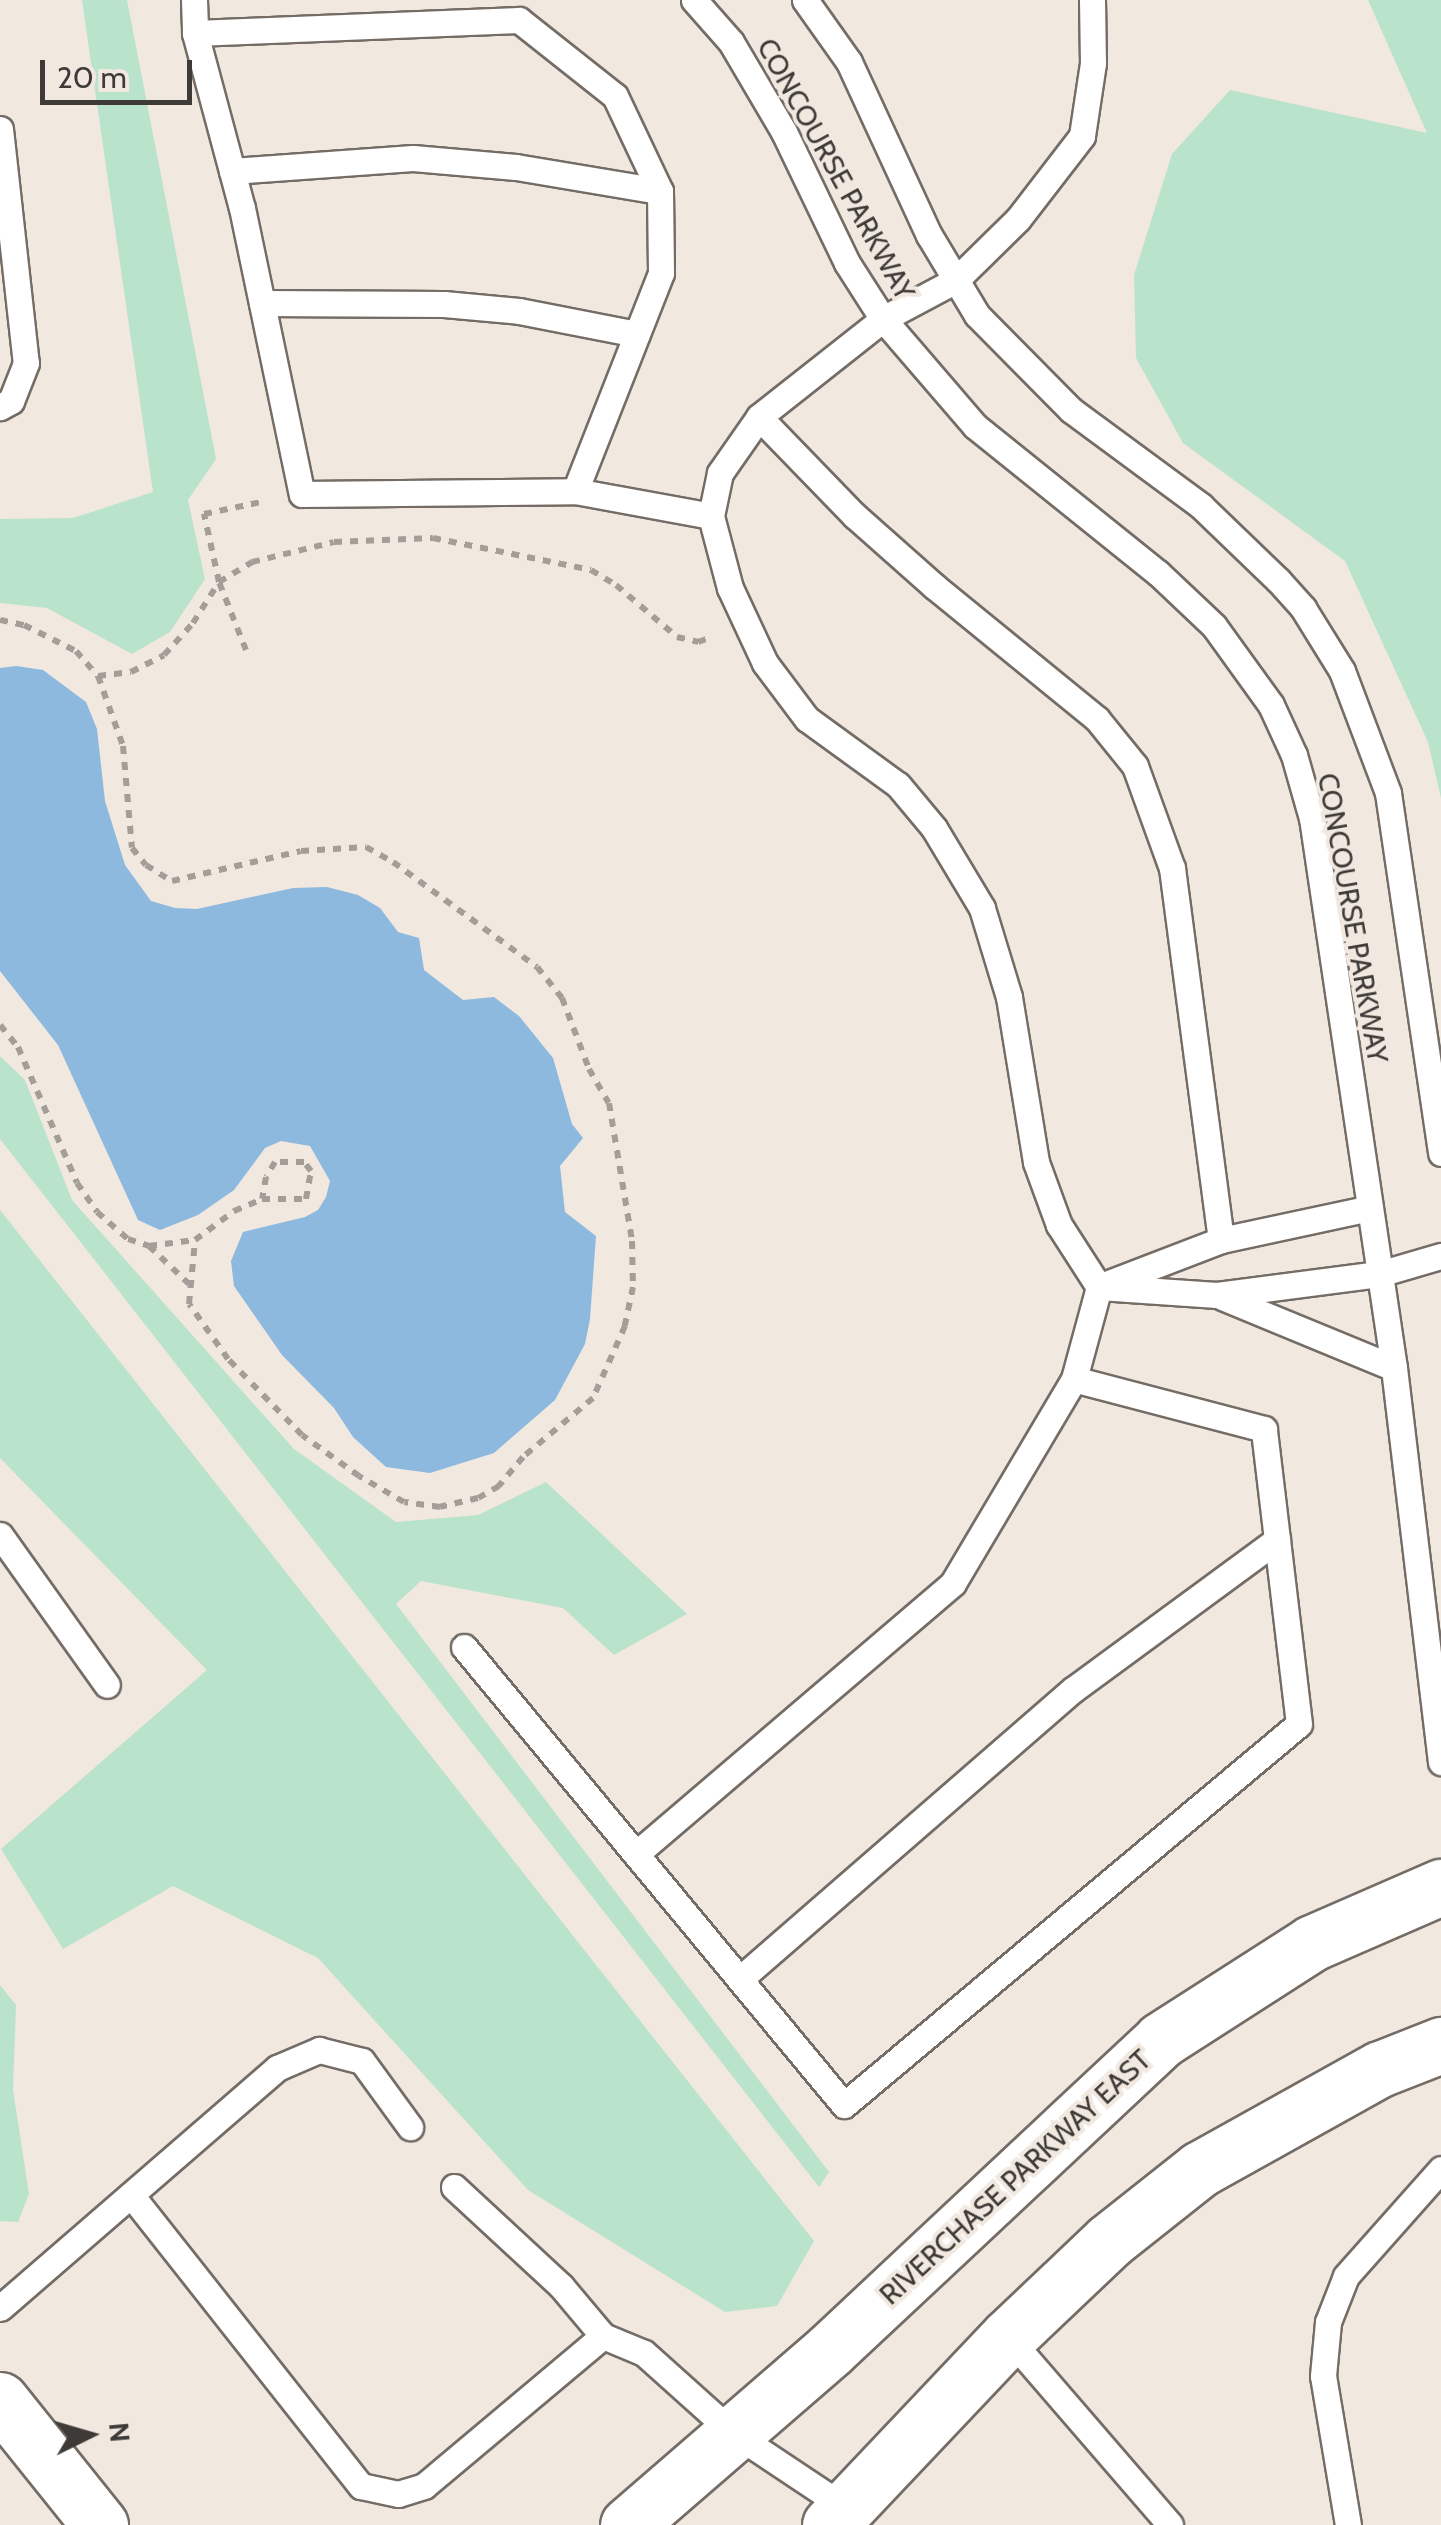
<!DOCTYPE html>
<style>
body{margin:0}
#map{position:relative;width:1441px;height:2525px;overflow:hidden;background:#f1e8e0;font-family:Cabin,sans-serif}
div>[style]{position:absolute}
.green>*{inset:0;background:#bae3cb}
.water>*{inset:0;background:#8db9de}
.path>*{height:6px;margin-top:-3px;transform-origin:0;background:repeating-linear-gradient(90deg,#a49e98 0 8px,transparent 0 16px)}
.roads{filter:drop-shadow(2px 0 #746c65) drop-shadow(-2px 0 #746c65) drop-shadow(0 2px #746c65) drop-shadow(0 -2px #746c65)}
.service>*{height:25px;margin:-12.5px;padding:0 12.5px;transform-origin:12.5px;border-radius:12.5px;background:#fff}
.tertiary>*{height:55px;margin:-27.5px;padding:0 27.5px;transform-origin:27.5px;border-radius:27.5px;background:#fff}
.secondary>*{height:55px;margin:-27.5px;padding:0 27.5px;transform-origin:27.5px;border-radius:27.5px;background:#fff}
span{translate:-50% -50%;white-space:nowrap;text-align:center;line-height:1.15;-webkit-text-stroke:8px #f1e8e0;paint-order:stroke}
.street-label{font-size:28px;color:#3d3a37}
.north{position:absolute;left:40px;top:2385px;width:100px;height:100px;-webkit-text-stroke:8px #f1e8e0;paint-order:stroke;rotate:85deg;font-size:28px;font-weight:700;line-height:40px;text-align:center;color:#3d3a37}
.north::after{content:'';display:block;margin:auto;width:35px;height:45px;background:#3d3a37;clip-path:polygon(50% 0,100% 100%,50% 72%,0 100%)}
.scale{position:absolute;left:40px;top:60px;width:152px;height:45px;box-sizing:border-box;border:5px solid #3d3a37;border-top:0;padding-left:12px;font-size:30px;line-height:35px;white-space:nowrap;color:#3d3a37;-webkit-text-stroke:8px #f1e8e0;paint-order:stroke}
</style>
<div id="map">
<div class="green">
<div style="clip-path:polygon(82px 0,127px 0,216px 459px,188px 500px,205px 579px,170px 632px,132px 654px,47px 608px,0 603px,0 519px,73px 518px,153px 492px)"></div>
<div style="clip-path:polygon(1368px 0,1441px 0,1441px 798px,1428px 742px,1345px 561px,1183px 443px,1136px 358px,1134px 275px,1172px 154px,1230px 90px,1427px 133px)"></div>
<div style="clip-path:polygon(0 1056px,25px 1080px,72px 1200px,294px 1449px,396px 1522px,478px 1515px,546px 1482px,687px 1614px,614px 1655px,563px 1608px,421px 1581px,396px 1604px,829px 2172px,819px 2187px,0 1139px)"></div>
<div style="clip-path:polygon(0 1210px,814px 2241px,777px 2306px,725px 2312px,528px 2190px,318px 1958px,173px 1886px,63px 1949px,1px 1849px,207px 1670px,0 1458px)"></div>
<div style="clip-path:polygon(0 1985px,16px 2005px,13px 2090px,29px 2194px,18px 2222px,0 2221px)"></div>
</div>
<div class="water">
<div style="clip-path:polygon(16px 666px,43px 670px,86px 702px,97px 729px,105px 801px,125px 865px,151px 901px,175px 908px,197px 909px,293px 888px,327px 887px,358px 895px,380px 908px,398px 932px,419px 938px,424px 970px,463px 1000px,494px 997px,519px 1016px,553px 1058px,572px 1124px,583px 1138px,560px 1166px,565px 1212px,596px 1236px,590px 1319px,585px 1344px,555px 1400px,494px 1453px,430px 1473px,386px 1467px,353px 1437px,334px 1408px,282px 1355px,234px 1286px,231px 1261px,243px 1232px,305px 1217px,318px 1210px,326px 1197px,330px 1181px,310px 1146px,281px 1141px,265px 1148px,234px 1190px,198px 1215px,160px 1230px,138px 1220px,58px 1045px,0 971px,0 668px)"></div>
</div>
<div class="path">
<div style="left:0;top:620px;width:25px;rotate:12deg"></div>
<div style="left:24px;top:625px;width:58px;rotate:26.6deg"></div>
<div style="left:76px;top:651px;width:33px;rotate:49deg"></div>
<div style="left:98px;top:676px;width:33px;rotate:-7deg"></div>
<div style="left:131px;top:672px;width:37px;rotate:-27deg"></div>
<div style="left:164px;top:655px;width:43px;rotate:-47.8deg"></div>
<div style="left:193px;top:623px;width:49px;rotate:-57.6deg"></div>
<div style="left:219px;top:582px;width:70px;rotate:-102.4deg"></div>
<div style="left:204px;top:514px;width:63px;rotate:-11.8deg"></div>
<div style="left:246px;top:650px;width:73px;rotate:-111.7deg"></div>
<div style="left:219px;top:582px;width:39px;rotate:-31deg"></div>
<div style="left:252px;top:562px;width:84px;rotate:-13.7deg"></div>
<div style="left:334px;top:542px;width:99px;rotate:-2.3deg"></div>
<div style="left:433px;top:538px;width:161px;rotate:11.4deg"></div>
<div style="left:591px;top:570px;width:29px;rotate:31deg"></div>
<div style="left:616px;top:585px;width:80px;rotate:40.4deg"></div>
<div style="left:677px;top:637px;width:22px;rotate:13deg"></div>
<div style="left:698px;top:642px;width:15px;rotate:-20deg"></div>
<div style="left:98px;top:676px;width:74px;rotate:70.3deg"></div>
<div style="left:123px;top:746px;width:102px;rotate:85deg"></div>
<div style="left:132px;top:848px;width:22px;rotate:51deg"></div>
<div style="left:146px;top:865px;width:31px;rotate:32deg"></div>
<div style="left:172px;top:881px;width:132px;rotate:-13.1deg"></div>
<div style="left:301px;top:851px;width:65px;rotate:-3.5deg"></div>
<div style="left:366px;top:847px;width:31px;rotate:29deg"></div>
<div style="left:393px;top:862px;width:178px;rotate:36.1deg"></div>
<div style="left:537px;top:967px;width:40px;rotate:51deg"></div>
<div style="left:562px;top:998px;width:76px;rotate:69.2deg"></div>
<div style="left:589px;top:1069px;width:39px;rotate:60deg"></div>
<div style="left:609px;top:1103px;width:140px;rotate:80.5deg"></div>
<div style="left:632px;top:1241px;width:46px;rotate:88.8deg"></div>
<div style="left:633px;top:1287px;width:40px;rotate:102deg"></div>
<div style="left:625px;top:1326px;width:79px;rotate:114deg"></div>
<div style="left:593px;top:1398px;width:92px;rotate:139.9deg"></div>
<div style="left:523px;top:1457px;width:38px;rotate:130deg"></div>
<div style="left:499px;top:1486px;width:24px;rotate:150deg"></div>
<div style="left:478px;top:1498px;width:39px;rotate:167deg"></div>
<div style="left:440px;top:1507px;width:36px;rotate:-172deg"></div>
<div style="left:404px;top:1502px;width:52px;rotate:-150deg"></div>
<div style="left:359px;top:1476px;width:70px;rotate:-144.3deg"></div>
<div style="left:302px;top:1435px;width:106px;rotate:-134.2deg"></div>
<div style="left:228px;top:1359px;width:67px;rotate:-125.3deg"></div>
<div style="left:189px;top:1304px;width:64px;rotate:-84.6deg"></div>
<div style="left:195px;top:1240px;width:49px;rotate:-36.6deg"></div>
<div style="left:234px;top:1211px;width:30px;rotate:-23deg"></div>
<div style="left:262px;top:1199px;width:44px"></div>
<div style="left:306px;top:1199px;width:28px;rotate:-80deg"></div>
<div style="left:311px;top:1171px;width:11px;rotate:-128deg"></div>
<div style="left:304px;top:1162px;width:29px;rotate:180deg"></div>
<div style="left:275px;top:1162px;width:17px;rotate:121deg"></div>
<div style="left:266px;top:1177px;width:22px;rotate:100deg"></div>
<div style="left:0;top:1025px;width:28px;rotate:51deg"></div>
<div style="left:18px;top:1047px;width:148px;rotate:66.5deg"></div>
<div style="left:77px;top:1183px;width:35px;rotate:55deg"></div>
<div style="left:97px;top:1212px;width:41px;rotate:41.1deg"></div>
<div style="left:128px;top:1239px;width:22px;rotate:18deg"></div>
<div style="left:149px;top:1246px;width:46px;rotate:-7.4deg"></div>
<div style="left:149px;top:1246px;width:55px;rotate:43.5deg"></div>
</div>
<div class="roads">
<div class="service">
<div style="left:194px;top:0;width:33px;rotate:88deg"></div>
<div style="left:195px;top:33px;width:181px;rotate:75deg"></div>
<div style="left:242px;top:208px;width:292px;rotate:78.2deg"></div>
<div style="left:302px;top:494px;width:273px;rotate:-0.6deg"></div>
<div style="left:575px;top:491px;width:138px;rotate:10.4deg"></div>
<div style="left:711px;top:516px;width:44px;rotate:-78.2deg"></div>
<div style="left:720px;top:473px;width:68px;rotate:-55.1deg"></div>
<div style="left:694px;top:0;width:56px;rotate:48.6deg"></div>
<div style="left:731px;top:42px;width:104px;rotate:59.5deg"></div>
<div style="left:784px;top:132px;width:145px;rotate:64.3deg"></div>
<div style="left:847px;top:263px;width:67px;rotate:57.3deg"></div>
<div style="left:883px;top:319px;width:141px;rotate:49.3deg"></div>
<div style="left:975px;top:426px;width:235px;rotate:38.8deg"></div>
<div style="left:1158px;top:573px;width:77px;rotate:43.4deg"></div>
<div style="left:1214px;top:626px;width:97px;rotate:54.2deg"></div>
<div style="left:1271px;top:705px;width:55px;rotate:65.3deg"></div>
<div style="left:1294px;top:755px;width:66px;rotate:74.1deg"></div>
<div style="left:1312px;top:818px;width:556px;rotate:81.52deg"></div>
<div style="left:1394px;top:1368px;width:397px;rotate:83.2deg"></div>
<div style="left:805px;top:0;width:76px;rotate:54.6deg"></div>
<div style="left:849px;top:62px;width:191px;rotate:65.2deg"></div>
<div style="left:929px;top:235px;width:93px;rotate:59deg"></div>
<div style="left:977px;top:315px;width:134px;rotate:45.3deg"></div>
<div style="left:1071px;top:410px;width:162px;rotate:36.4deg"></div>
<div style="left:1201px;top:506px;width:107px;rotate:43.9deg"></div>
<div style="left:1278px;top:580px;width:38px;rotate:48deg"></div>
<div style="left:1303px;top:608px;width:74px;rotate:58.2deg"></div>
<div style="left:1342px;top:671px;width:130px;rotate:69.3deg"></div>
<div style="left:1388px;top:793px;width:364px;rotate:81.6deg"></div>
<div style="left:1092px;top:0;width:63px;rotate:89.1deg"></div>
<div style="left:1093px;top:63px;width:74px;rotate:98.6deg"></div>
<div style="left:1082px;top:136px;width:105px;rotate:127.6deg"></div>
<div style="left:1018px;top:219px;width:87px;rotate:135.5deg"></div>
<div style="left:956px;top:280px;width:83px;rotate:151.9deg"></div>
<div style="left:883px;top:319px;width:158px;rotate:141.7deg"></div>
<div style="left:759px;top:417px;width:138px;rotate:45.9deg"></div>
<div style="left:855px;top:516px;width:106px;rotate:41.5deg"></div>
<div style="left:934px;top:586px;width:210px;rotate:39.2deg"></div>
<div style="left:1097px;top:719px;width:60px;rotate:51deg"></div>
<div style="left:1135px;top:766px;width:109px;rotate:70.1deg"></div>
<div style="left:1172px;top:868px;width:375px;rotate:82.5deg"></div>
<div style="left:195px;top:33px;width:324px;rotate:-2.3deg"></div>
<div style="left:519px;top:20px;width:122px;rotate:38.4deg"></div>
<div style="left:615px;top:96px;width:105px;rotate:64.7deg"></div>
<div style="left:660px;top:191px;width:82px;rotate:89.3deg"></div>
<div style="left:661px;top:273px;width:234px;rotate:111.5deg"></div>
<div style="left:0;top:129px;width:235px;rotate:83.7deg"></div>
<div style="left:26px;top:363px;width:41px;rotate:111.5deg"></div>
<div style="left:11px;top:401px;width:13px;rotate:151deg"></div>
<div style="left:232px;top:171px;width:181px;rotate:-4.1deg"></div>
<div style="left:413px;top:158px;width:103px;rotate:5deg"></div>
<div style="left:516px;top:167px;width:146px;rotate:9.5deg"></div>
<div style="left:262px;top:303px;width:182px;rotate:0.3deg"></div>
<div style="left:444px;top:304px;width:75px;rotate:5.3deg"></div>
<div style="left:519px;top:311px;width:120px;rotate:11deg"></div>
<div style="left:1109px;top:1283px;width:120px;rotate:-21deg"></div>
<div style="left:1221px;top:1240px;width:152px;rotate:-12.1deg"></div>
<div style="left:1099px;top:1287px;width:118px;rotate:3.9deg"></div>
<div style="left:1217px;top:1295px;width:163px;rotate:-7.4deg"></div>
<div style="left:1379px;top:1274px;width:65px;rotate:-16.2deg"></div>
<div style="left:1222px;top:1297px;width:186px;rotate:22.4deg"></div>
<div style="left:0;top:1535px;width:184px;rotate:54.5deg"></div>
<div style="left:464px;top:1647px;width:595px;rotate:50.32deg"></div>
<div style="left:844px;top:2105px;width:593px;rotate:-39.94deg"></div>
<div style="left:1299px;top:1724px;width:297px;rotate:-96.8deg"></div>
<div style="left:1264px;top:1429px;width:196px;rotate:-165.3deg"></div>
<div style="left:1074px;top:1379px;width:95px;rotate:-74.8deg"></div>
<div style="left:1099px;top:1287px;width:74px;rotate:-122.8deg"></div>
<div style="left:1059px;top:1225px;width:67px;rotate:-110.1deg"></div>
<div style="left:1036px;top:1162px;width:167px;rotate:-99.3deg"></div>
<div style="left:1009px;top:997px;width:93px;rotate:-106.9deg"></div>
<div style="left:982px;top:908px;width:93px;rotate:-121deg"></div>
<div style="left:934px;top:828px;width:56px;rotate:-129.9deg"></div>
<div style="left:898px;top:785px;width:112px;rotate:-144deg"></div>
<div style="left:807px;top:719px;width:70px;rotate:-126.9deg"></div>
<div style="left:765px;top:663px;width:83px;rotate:-115deg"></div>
<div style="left:730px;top:588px;width:74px;rotate:-104.8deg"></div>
<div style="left:636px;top:1854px;width:417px;rotate:-40.5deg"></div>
<div style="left:953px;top:1583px;width:237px;rotate:-59.3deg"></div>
<div style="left:740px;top:1979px;width:442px;rotate:-41deg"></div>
<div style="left:1074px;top:1689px;width:252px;rotate:-36.3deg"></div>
<div style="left:454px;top:2187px;width:146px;rotate:42.8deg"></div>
<div style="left:561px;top:2286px;width:65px;rotate:50deg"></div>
<div style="left:603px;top:2336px;width:44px;rotate:22.5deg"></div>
<div style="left:644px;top:2353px;width:118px;rotate:41.9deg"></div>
<div style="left:732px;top:2432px;width:141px;rotate:33.7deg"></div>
<div style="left:131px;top:2195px;width:371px;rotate:51.7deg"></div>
<div style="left:361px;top:2486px;width:38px;rotate:12deg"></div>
<div style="left:398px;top:2494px;width:27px;rotate:-17deg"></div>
<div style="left:424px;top:2486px;width:234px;rotate:-40deg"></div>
<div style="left:0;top:2308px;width:367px;rotate:-40.9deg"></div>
<div style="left:277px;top:2068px;width:46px;rotate:-23.2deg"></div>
<div style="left:319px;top:2050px;width:44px;rotate:14.3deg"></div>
<div style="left:362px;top:2061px;width:82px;rotate:54deg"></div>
<div style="left:1008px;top:2337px;width:248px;rotate:49.2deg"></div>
<div style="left:1348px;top:2525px;width:151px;rotate:-99.5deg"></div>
<div style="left:1323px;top:2376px;width:54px;rotate:-84.7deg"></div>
<div style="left:1328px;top:2322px;width:49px;rotate:-68.6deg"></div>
<div style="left:1346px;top:2276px;width:143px;rotate:-48.4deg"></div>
</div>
<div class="tertiary">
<div style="left:628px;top:2525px;width:267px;rotate:-40.9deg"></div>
<div style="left:830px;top:2350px;width:453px;rotate:-43.1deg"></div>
<div style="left:1161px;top:2040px;width:179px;rotate:-32.7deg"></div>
<div style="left:1312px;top:1943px;width:141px;rotate:-23.5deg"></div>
<div style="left:830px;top:2525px;width:259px;rotate:-46.6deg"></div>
<div style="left:1008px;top:2337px;width:139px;rotate:-43.5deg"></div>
<div style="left:1109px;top:2241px;width:116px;rotate:-38.4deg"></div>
<div style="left:1200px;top:2169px;width:206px;rotate:-29.1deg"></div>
<div style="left:1380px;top:2069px;width:66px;rotate:-21.5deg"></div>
</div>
<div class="secondary">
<div style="left:0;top:2400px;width:160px;rotate:51.3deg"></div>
</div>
</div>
<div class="street-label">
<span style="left:836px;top:169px;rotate:61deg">CONCOURSE PARKWAY</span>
<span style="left:1353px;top:918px;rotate:80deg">CONCOURSE PARKWAY</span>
<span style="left:1015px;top:2177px;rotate:-43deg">RIVERCHASE PARKWAY EAST</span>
</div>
<div class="north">N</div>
<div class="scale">20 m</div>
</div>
